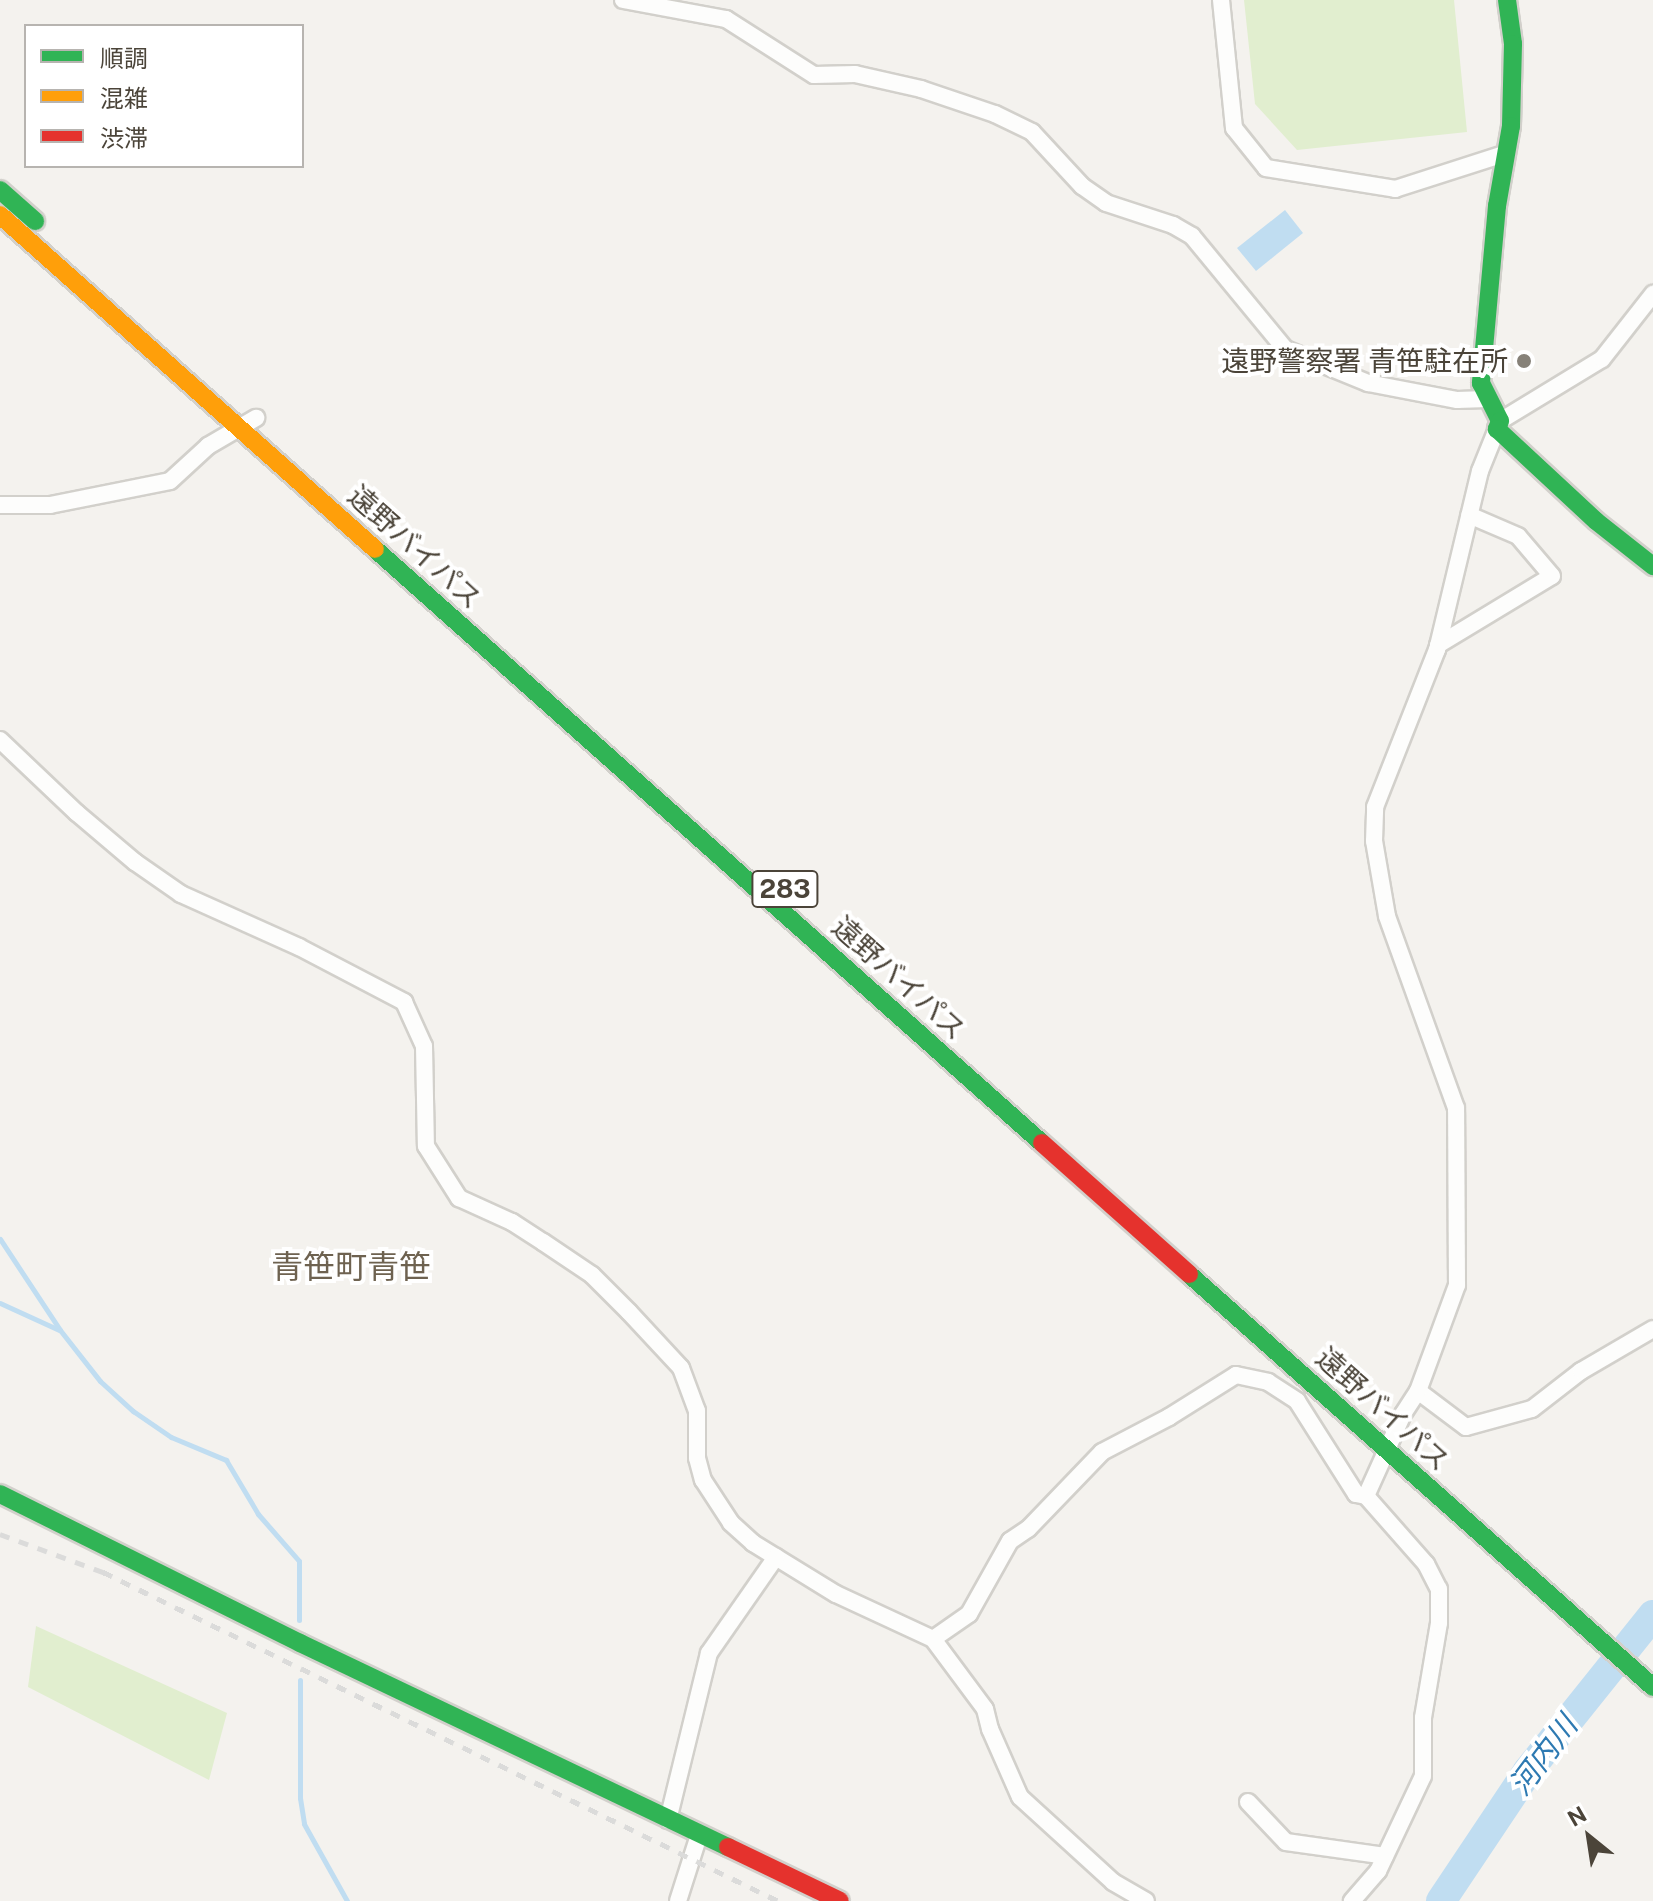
<!DOCTYPE html>
<meta charset="utf-8">
<style>
body{margin:0}
#map{position:relative;width:1653px;height:1901px;overflow:hidden;background:#f4f2ee;font-family:"Public Sans","Noto Sans JP",sans-serif}
div>[style]{position:absolute}
.green>*{inset:0;background:#e1eecf}
.water>*{inset:0;background:#c0ddf1}
.stream>*{height:5px;margin:-2.5px;padding:0 2.5px;transform-origin:2.5px;border-radius:2.5px;background:#c0ddf1}
.river>*{height:30px;margin:-15px;padding:0 15px;transform-origin:15px;border-radius:15px;background:#c0ddf1}
.roads{filter:drop-shadow(2px 0 #d2d0cb) drop-shadow(-2px 0 #d2d0cb) drop-shadow(0 2px #d2d0cb) drop-shadow(0 -2px #d2d0cb)}
.street>*{height:16px;margin:-8px;padding:0 8px;transform-origin:8px;border-radius:8px;background:#fdfdfc}
.fast>*{height:18px;margin:-9px;padding:0 9px;transform-origin:9px;border-radius:9px;background:#30b455}
.slow>*{height:18px;margin:-9px;padding:0 9px;transform-origin:9px;border-radius:9px;background:#ff9f0a}
.jam>*{height:18px;margin:-9px;padding:0 9px;transform-origin:9px;border-radius:9px;background:#e5322d}
.rail>*{height:5px;margin-top:-2.5px;transform-origin:0;background:repeating-linear-gradient(90deg,#dbdbda 0 10px,transparent 0 20px)}
.dots>*{width:22px;height:22px;translate:-50% -50%;box-sizing:border-box;border:4px solid #fff;border-radius:50%}
span{translate:-50% -50%;white-space:nowrap;text-align:center;line-height:1.15;-webkit-text-stroke:8px #fff;paint-order:stroke}
.shield-label span{padding:2px 6px;background:#fff;border:2px solid;border-radius:6px;-webkit-text-stroke-width:0}
.shield-label{font-size:26px;color:#4b4439;font-weight:700}
.poi-label{font-size:28px;color:#4b4439}
.right{translate:-100% -50%;text-align:right}
.street-label{font-size:28px;color:#4b4439}
.water-label{font-size:30px;color:#2e7ab2;font-style:italic}
.quarter-label{font-size:32px;color:#6e6250}
.legend{position:absolute;left:24px;top:24px;width:280px;height:144px;box-sizing:border-box;background:#fff;border:2px solid #b7b4b0;margin:0;padding:10px 14px;list-style:none;font-size:24px;color:#4b4439}
.legend li{display:flex;align-items:center;gap:16px;height:40px}
.legend b{width:40px;border:2px solid #b7b4b0}
.north{position:absolute;left:1549px;top:1797px;width:80px;height:80px;-webkit-text-stroke:6px #fff;paint-order:stroke;rotate:330deg;font-size:22px;font-weight:700;line-height:32px;text-align:center;color:#4b4439}
.north::after{content:'';display:block;margin:auto;width:28px;height:36px;background:#4b4439;clip-path:polygon(50% 0,100% 100%,50% 72%,0 100%)}
</style>
<div id="map">
<div class="green">
<div style="clip-path:polygon(1244px 0,1454px 0,1467px 132px,1297px 150px,1255px 104px)"></div>
<div style="clip-path:polygon(36px 1626px,227px 1713px,209px 1780px,28px 1687px)"></div>
</div>
<div class="water">
<div style="clip-path:polygon(1285px 210px,1303px 233px,1256px 271px,1237px 248px)"></div>
</div>
<div class="stream">
<div style="left:0;top:1239px;width:109px;rotate:56.6deg"></div>
<div style="left:60px;top:1330px;width:65px;rotate:51.9deg"></div>
<div style="left:100px;top:1381px;width:45px;rotate:42.3deg"></div>
<div style="left:133px;top:1411px;width:46px;rotate:34.4deg"></div>
<div style="left:171px;top:1437px;width:60px;rotate:22.7deg"></div>
<div style="left:226px;top:1460px;width:63px;rotate:59.3deg"></div>
<div style="left:258px;top:1514px;width:62px;rotate:48.9deg"></div>
<div style="left:299px;top:1561px;width:59px;rotate:90deg"></div>
<div style="left:0;top:1303px;width:65px;rotate:24.6deg"></div>
<div style="left:300px;top:1680px;width:118px;rotate:90deg"></div>
<div style="left:300px;top:1798px;width:26px;rotate:81deg"></div>
<div style="left:304px;top:1824px;width:88px;rotate:60.8deg"></div>
</div>
<div class="river">
<div style="left:1441px;top:1901px;width:156px;rotate:-56.2deg"></div>
<div style="left:1528px;top:1771px;width:200px;rotate:-51.3deg"></div>
</div>
<div class="roads">
<div class="street">
<div style="left:623px;top:0;width:105px;rotate:10.5deg"></div>
<div style="left:726px;top:19px;width:104px;rotate:32.5deg"></div>
<div style="left:814px;top:75px;width:41px;rotate:-1.4deg"></div>
<div style="left:855px;top:74px;width:68px;rotate:12.8deg"></div>
<div style="left:921px;top:89px;width:78px;rotate:18.7deg"></div>
<div style="left:995px;top:114px;width:41px;rotate:25.9deg"></div>
<div style="left:1032px;top:132px;width:74px;rotate:47.2deg"></div>
<div style="left:1082px;top:186px;width:29px;rotate:35deg"></div>
<div style="left:1106px;top:203px;width:71px;rotate:18.2deg"></div>
<div style="left:1173px;top:225px;width:22px;rotate:30deg"></div>
<div style="left:1192px;top:236px;width:146px;rotate:50.5deg"></div>
<div style="left:1285px;top:349px;width:90px;rotate:22.3deg"></div>
<div style="left:1368px;top:383px;width:91px;rotate:10.8deg"></div>
<div style="left:1457px;top:400px;width:30px;rotate:-2deg"></div>
<div style="left:1221px;top:0;width:129px;rotate:84.2deg"></div>
<div style="left:1234px;top:128px;width:51px;rotate:51.3deg"></div>
<div style="left:1266px;top:168px;width:131px;rotate:9.2deg"></div>
<div style="left:1395px;top:189px;width:114px;rotate:-17.8deg"></div>
<div style="left:1500px;top:421px;width:119px;rotate:-31.3deg"></div>
<div style="left:1602px;top:359px;width:83px;rotate:-51.9deg"></div>
<div style="left:0;top:505px;width:50px"></div>
<div style="left:50px;top:505px;width:122px;rotate:-11.3deg"></div>
<div style="left:170px;top:481px;width:52px;rotate:-42.6deg"></div>
<div style="left:208px;top:446px;width:56px;rotate:-30.3deg"></div>
<div style="left:1438px;top:645px;width:133px;rotate:-31.2deg"></div>
<div style="left:1552px;top:576px;width:52px;rotate:-130.4deg"></div>
<div style="left:1518px;top:536px;width:53px;rotate:-156.8deg"></div>
<div style="left:0;top:740px;width:106px;rotate:43.5deg"></div>
<div style="left:77px;top:813px;width:76px;rotate:40.2deg"></div>
<div style="left:135px;top:862px;width:56px;rotate:34.8deg"></div>
<div style="left:181px;top:894px;width:129px;rotate:24.2deg"></div>
<div style="left:299px;top:947px;width:119px;rotate:27.6deg"></div>
<div style="left:404px;top:1002px;width:48px;rotate:65.6deg"></div>
<div style="left:424px;top:1046px;width:100px;rotate:88.9deg"></div>
<div style="left:426px;top:1146px;width:62px;rotate:57.6deg"></div>
<div style="left:459px;top:1198px;width:58px;rotate:24.4deg"></div>
<div style="left:512px;top:1222px;width:37px;rotate:33deg"></div>
<div style="left:543px;top:1242px;width:59px;rotate:34deg"></div>
<div style="left:592px;top:1275px;width:52px;rotate:45deg"></div>
<div style="left:629px;top:1312px;width:76px;rotate:47.1deg"></div>
<div style="left:681px;top:1368px;width:46px;rotate:69.6deg"></div>
<div style="left:697px;top:1411px;width:47px;rotate:90deg"></div>
<div style="left:697px;top:1458px;width:23px;rotate:75deg"></div>
<div style="left:703px;top:1480px;width:51px;rotate:56.9deg"></div>
<div style="left:731px;top:1523px;width:30px;rotate:42deg"></div>
<div style="left:753px;top:1543px;width:97px;rotate:31.6deg"></div>
<div style="left:836px;top:1594px;width:107px;rotate:24.9deg"></div>
<div style="left:933px;top:1639px;width:87px;rotate:53.4deg"></div>
<div style="left:985px;top:1709px;width:21px;rotate:76deg"></div>
<div style="left:990px;top:1729px;width:74px;rotate:66.2deg"></div>
<div style="left:1020px;top:1797px;width:126px;rotate:42.4deg"></div>
<div style="left:1113px;top:1882px;width:38px;rotate:30deg"></div>
<div style="left:1418px;top:1391px;width:60px;rotate:36.9deg"></div>
<div style="left:1466px;top:1427px;width:68px;rotate:-15.3deg"></div>
<div style="left:1532px;top:1409px;width:62px;rotate:-37.8deg"></div>
<div style="left:1581px;top:1371px;width:83px;rotate:-30.3deg"></div>
<div style="left:1366px;top:1496px;width:90px;rotate:-65.7deg"></div>
<div style="left:1403px;top:1414px;width:27px;rotate:-57deg"></div>
<div style="left:1418px;top:1391px;width:113px;rotate:-69.8deg"></div>
<div style="left:1457px;top:1285px;width:177px;rotate:-90.3deg"></div>
<div style="left:1456px;top:1108px;width:204px;rotate:-109.8deg"></div>
<div style="left:1387px;top:916px;width:76px;rotate:-99.8deg"></div>
<div style="left:1374px;top:841px;width:34px;rotate:-88deg"></div>
<div style="left:1375px;top:807px;width:169px;rotate:-68.5deg"></div>
<div style="left:1437px;top:650px;width:184px;rotate:-76.5deg"></div>
<div style="left:1480px;top:471px;width:45px;rotate:-68deg"></div>
<div style="left:933px;top:1639px;width:44px;rotate:-34.8deg"></div>
<div style="left:969px;top:1614px;width:84px;rotate:-60.7deg"></div>
<div style="left:1010px;top:1541px;width:22px;rotate:-34deg"></div>
<div style="left:1028px;top:1529px;width:107px;rotate:-46.1deg"></div>
<div style="left:1102px;top:1452px;width:76px;rotate:-27.6deg"></div>
<div style="left:1169px;top:1417px;width:79px;rotate:-32.1deg"></div>
<div style="left:1236px;top:1375px;width:33px;rotate:12deg"></div>
<div style="left:1268px;top:1382px;width:35px;rotate:33deg"></div>
<div style="left:1297px;top:1401px;width:110px;rotate:57.6deg"></div>
<div style="left:1356px;top:1494px;width:10px;rotate:11deg"></div>
<div style="left:1366px;top:1496px;width:91px;rotate:48.6deg"></div>
<div style="left:1426px;top:1564px;width:28px;rotate:63deg"></div>
<div style="left:1439px;top:1589px;width:34px;rotate:90deg"></div>
<div style="left:1439px;top:1623px;width:96px;rotate:99.6deg"></div>
<div style="left:1423px;top:1718px;width:58px;rotate:90deg"></div>
<div style="left:1423px;top:1776px;width:105px;rotate:115.3deg"></div>
<div style="left:1378px;top:1871px;width:40px;rotate:131deg"></div>
<div style="left:1248px;top:1802px;width:55px;rotate:46.5deg"></div>
<div style="left:1286px;top:1842px;width:100px;rotate:8deg"></div>
<div style="left:668px;top:1820px;width:172px;rotate:-76.2deg"></div>
<div style="left:709px;top:1653px;width:117px;rotate:-55.1deg"></div>
<div style="left:678px;top:1901px;width:69px;rotate:-72.3deg"></div>
</div>
<div class="fast">
<div style="left:1507px;top:0;width:44px;rotate:82.2deg"></div>
<div style="left:1513px;top:44px;width:82px;rotate:91.4deg"></div>
<div style="left:1511px;top:126px;width:81px;rotate:99.9deg"></div>
<div style="left:1497px;top:206px;width:178px;rotate:95.2deg"></div>
<div style="left:1481px;top:383px;width:42px;rotate:63.4deg"></div>
<div style="left:1500px;top:421px;width:9px;rotate:111deg"></div>
<div style="left:1497px;top:429px;width:135px;rotate:42.9deg"></div>
<div style="left:1596px;top:521px;width:73px;rotate:38.3deg"></div>
<div style="left:0;top:190px;width:47px;rotate:41.5deg"></div>
<div style="left:375px;top:549px;width:893px;rotate:41.69deg"></div>
<div style="left:1189px;top:1274px;width:621px;rotate:41.67deg"></div>
<div style="left:0;top:1494px;width:335px;rotate:26.4deg"></div>
<div style="left:300px;top:1643px;width:474px;rotate:25.5deg"></div>
</div>
<div class="slow">
<div style="left:0;top:215px;width:502px;rotate:41.69deg"></div>
</div>
<div class="jam">
<div style="left:1042px;top:1143px;width:197px;rotate:41.7deg"></div>
<div style="left:728px;top:1847px;width:124px;rotate:25.7deg"></div>
</div>
</div>
<div class="rail">
<div style="left:0;top:1534px;width:110px;rotate:20.3deg"></div>
<div style="left:103px;top:1572px;width:751px;rotate:25.98deg"></div>
</div>
<div class="dots">
<div style="left:1524px;top:361px;background:#868178"></div>
</div>
<div class="shield-label">
<span style="left:785px;top:889px">283</span>
</div>
<div class="poi-label">
<span class="right" style="left:1508px;top:361px">遠野警察署 青笹駐在所</span>
</div>
<div class="street-label">
<span style="left:415px;top:547px;rotate:42deg">遠野バイパス</span>
<span style="left:899px;top:978px;rotate:42deg">遠野バイパス</span>
<span style="left:1383px;top:1409px;rotate:42deg">遠野バイパス</span>
</div>
<div class="water-label">
<span style="left:1543px;top:1755px;rotate:-53deg">河内川</span>
</div>
<div class="quarter-label">
<span style="left:351px;top:1267px">青笹町青笹</span>
</div>
<ul class="legend">
<li><b style="height:10px;background:#30b455"></b>順調</li>
<li><b style="height:10px;background:#ff9f0a"></b>混雑</li>
<li><b style="height:10px;background:#e5322d"></b>渋滞</li>
</ul>
<div class="north">N</div>
</div>
